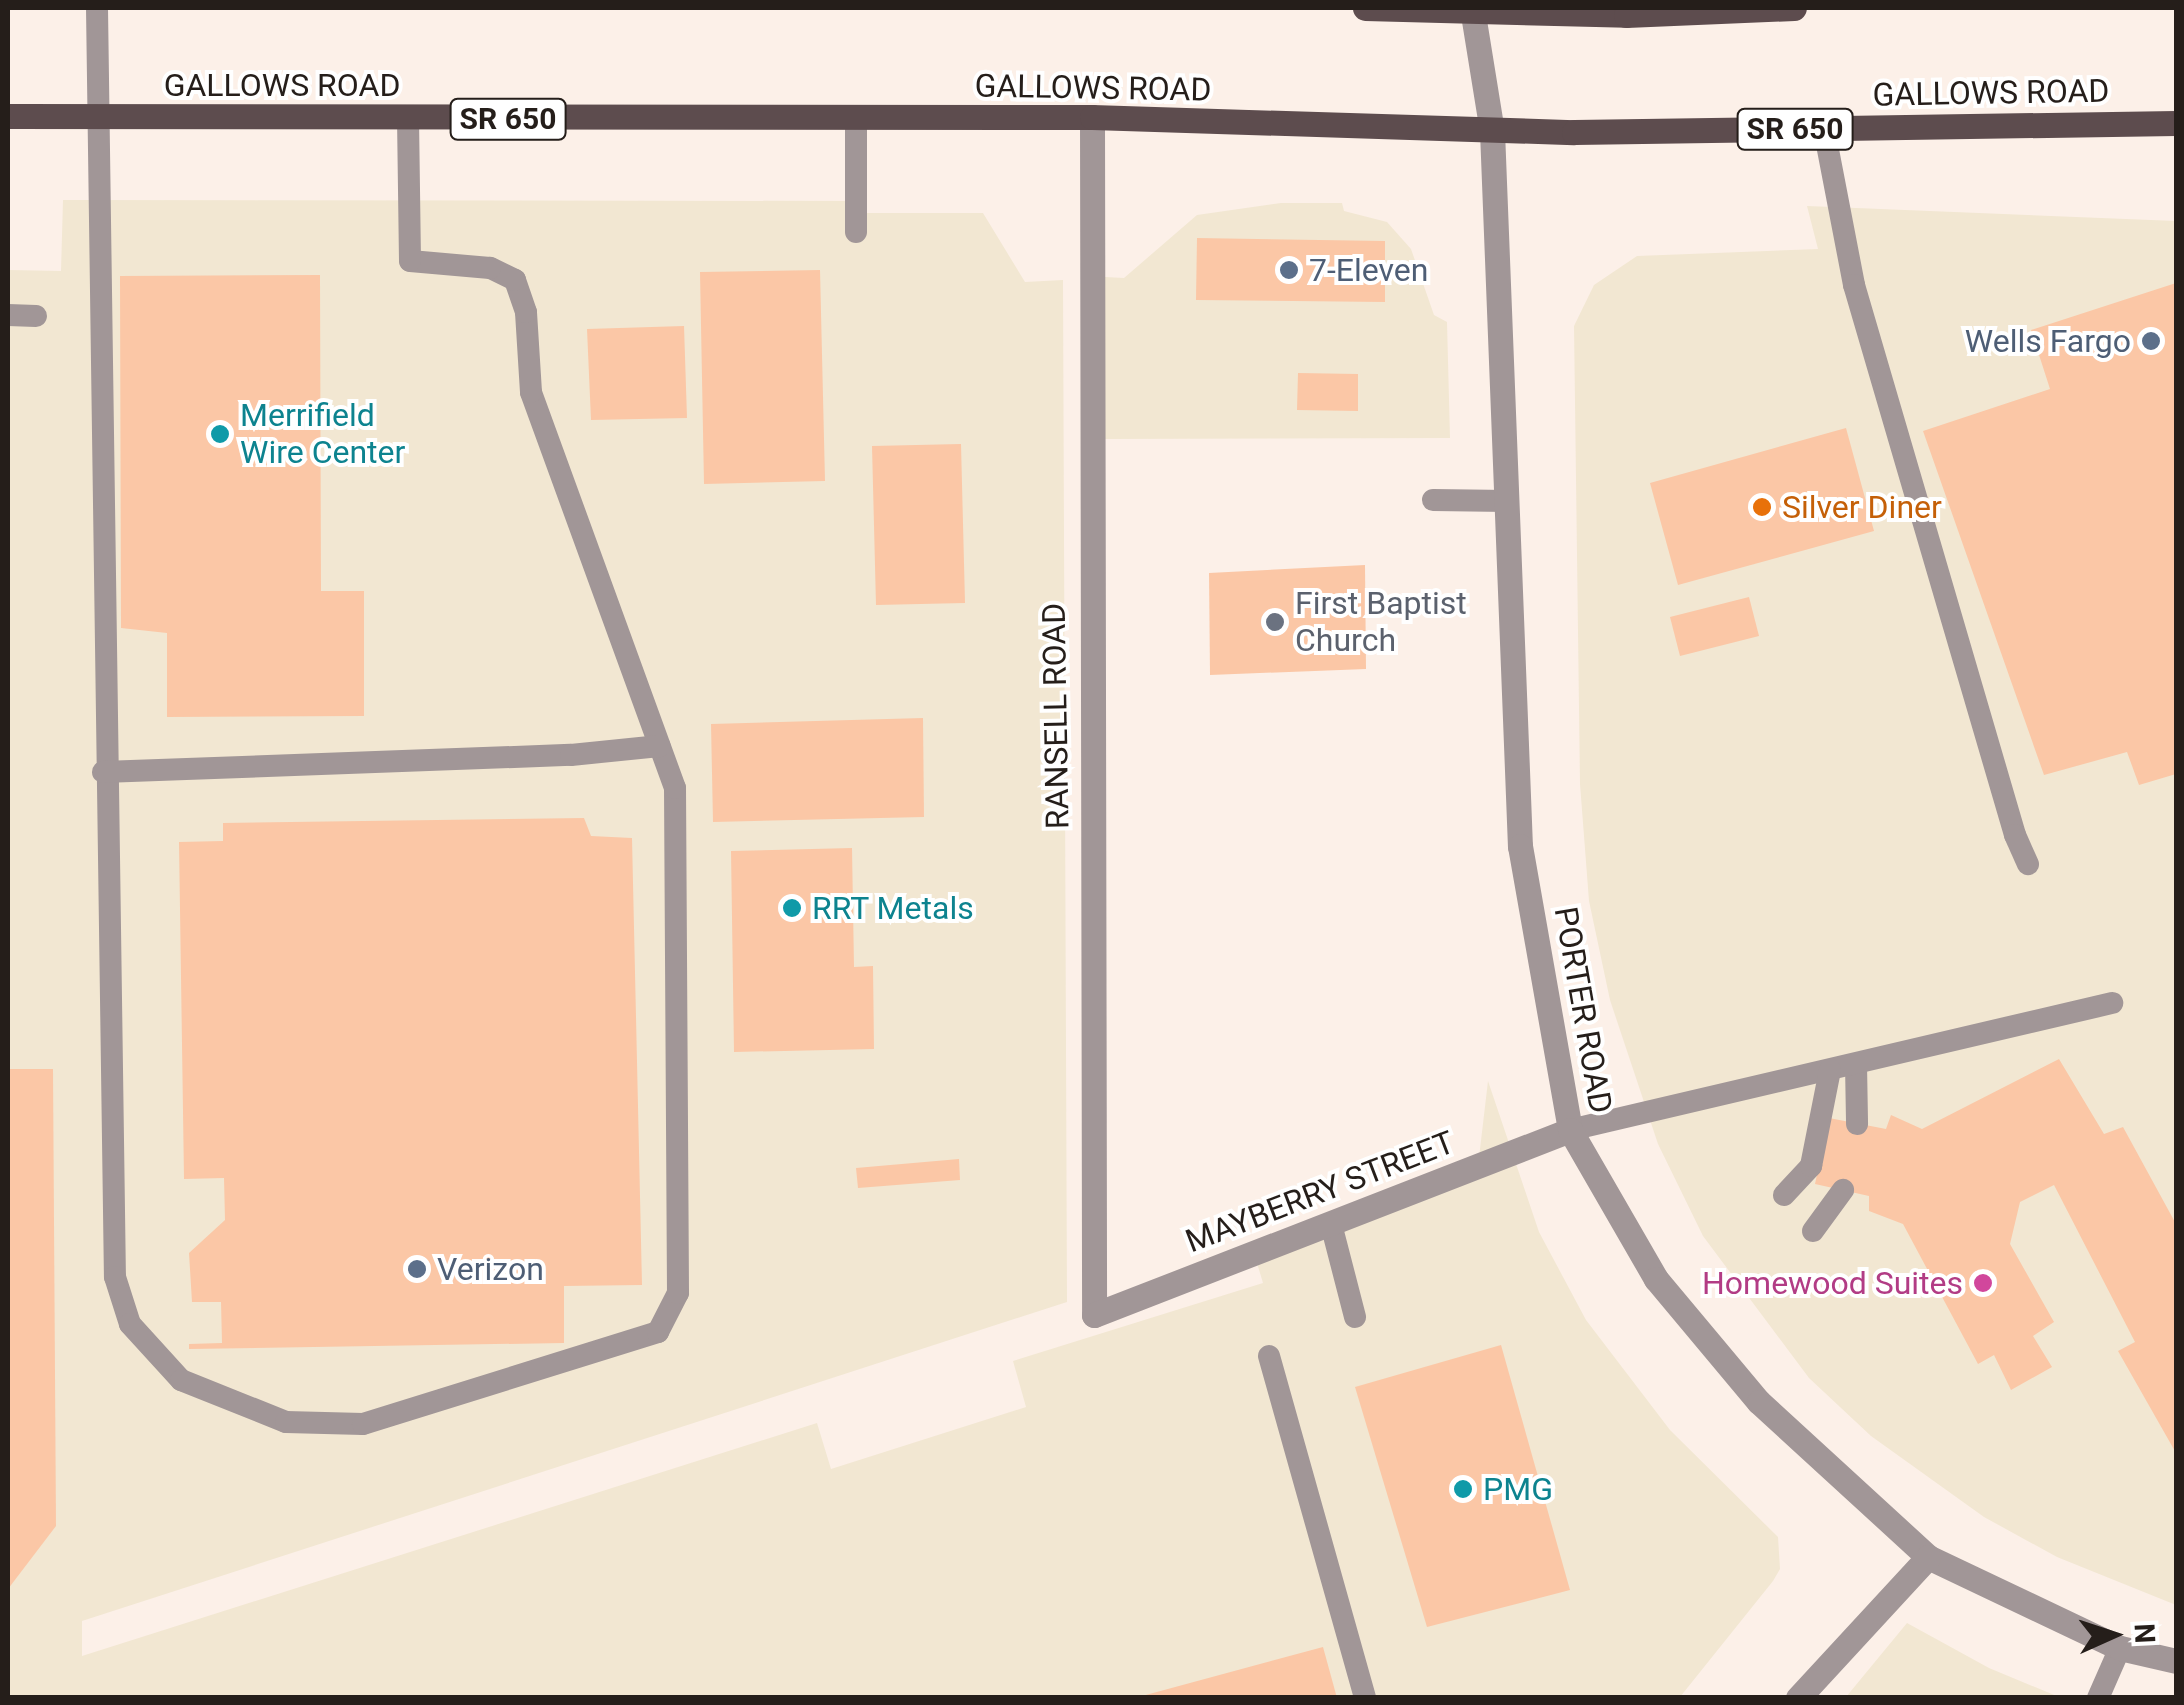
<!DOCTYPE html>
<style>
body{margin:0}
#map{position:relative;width:2184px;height:1705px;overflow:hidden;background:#fcf0e8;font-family:Roboto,sans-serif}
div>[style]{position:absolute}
.commercial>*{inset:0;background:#f2e7d2}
.building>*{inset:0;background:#fbc7a6}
.service>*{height:22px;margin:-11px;padding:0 11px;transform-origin:11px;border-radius:11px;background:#a19697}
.minor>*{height:25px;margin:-12.5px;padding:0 12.5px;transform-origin:12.5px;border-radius:12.5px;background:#a19697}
.tertiary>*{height:25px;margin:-12.5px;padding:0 12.5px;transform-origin:12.5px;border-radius:12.5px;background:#a19697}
.primary>*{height:25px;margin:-12.5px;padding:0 12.5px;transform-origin:12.5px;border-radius:12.5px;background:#5d4c4e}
.dots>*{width:28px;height:28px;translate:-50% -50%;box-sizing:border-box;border:5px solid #fff;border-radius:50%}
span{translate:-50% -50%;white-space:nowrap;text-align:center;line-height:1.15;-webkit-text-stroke:8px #fff;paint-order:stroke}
.shield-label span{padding:2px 8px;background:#fff;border:2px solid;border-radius:8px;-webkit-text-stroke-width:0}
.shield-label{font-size:30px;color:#251e1a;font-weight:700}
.street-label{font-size:32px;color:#251e1a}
.service-label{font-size:32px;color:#4e5e75}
.left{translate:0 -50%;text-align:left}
.right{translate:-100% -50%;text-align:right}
.culture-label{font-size:32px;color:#0d838f}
.food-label{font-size:32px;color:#c56008}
.worship-label{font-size:32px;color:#5b616d}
.hotel-label{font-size:32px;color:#b23c85}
.frame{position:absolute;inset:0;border:10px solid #251e1a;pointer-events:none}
.north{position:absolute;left:2064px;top:1585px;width:100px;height:100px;-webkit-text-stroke:8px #fff;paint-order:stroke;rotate:87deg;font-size:28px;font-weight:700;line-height:40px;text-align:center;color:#251e1a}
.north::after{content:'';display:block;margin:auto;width:35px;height:45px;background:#251e1a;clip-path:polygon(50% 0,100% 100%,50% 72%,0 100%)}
</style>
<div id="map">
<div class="commercial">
<div style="clip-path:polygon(63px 200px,863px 201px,865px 213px,983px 213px,1025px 282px,1063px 280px,1067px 1302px,82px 1621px,82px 1656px,817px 1423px,831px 1469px,1026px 1407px,1013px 1361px,1263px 1283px,1251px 1243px,1478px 1166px,1488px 1081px,1539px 1232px,1586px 1320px,1670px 1430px,1778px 1537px,1780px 1569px,1773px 1581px,1680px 1697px,8px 1698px,8px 270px,61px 271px)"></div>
<div style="clip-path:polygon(1281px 203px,1342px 203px,1344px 211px,1387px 222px,1411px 249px,1434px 315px,1447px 322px,1450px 438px,1105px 439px,1105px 277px,1124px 278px,1197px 215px)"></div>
<div style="clip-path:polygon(1807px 206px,2176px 221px,2176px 1605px,2057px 1557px,1984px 1517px,1871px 1436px,1809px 1378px,1703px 1236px,1658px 1144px,1610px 1000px,1589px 901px,1580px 784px,1574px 326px,1594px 285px,1637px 256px,1818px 249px)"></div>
<div style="clip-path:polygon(1907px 1623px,1989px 1668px,2059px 1697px,1846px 1697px)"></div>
</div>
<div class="building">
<div style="clip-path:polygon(1197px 238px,1385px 241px,1385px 302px,1196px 300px)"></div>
<div style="clip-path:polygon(820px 270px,825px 481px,704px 484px,700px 272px)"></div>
<div style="clip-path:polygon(320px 275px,321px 591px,364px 591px,364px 716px,167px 717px,167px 633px,121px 628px,120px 276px)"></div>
<div style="clip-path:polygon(2176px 283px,2176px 774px,2139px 785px,2127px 752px,2044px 775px,1923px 431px,2050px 389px,2031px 330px)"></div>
<div style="clip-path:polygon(684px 326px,687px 418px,591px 420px,587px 329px)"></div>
<div style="clip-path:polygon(1298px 373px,1358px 374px,1358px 411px,1297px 410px)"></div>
<div style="clip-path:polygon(1846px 428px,1874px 531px,1678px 585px,1650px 483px)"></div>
<div style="clip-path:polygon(961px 444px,965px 603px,876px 605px,872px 446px)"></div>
<div style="clip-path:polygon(1365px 565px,1366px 669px,1210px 675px,1209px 573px)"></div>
<div style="clip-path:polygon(1749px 597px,1759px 636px,1680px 656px,1670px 617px)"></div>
<div style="clip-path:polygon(923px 718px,924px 817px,713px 822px,711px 724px)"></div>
<div style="clip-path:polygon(584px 818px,591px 836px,632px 838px,642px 1285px,564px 1286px,564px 1343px,189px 1349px,189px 1344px,222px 1343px,221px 1302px,192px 1302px,189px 1253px,225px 1220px,224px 1178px,184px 1179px,179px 842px,223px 841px,223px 823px)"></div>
<div style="clip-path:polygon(852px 848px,854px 967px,873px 966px,874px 1049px,734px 1052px,731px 851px)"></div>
<div style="clip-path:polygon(2059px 1059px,2104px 1134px,2123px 1127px,2176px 1224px,2176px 1453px,2118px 1351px,2135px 1342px,2054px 1185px,2020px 1202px,2010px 1244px,2054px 1322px,2033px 1336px,2052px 1367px,2011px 1390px,1994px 1355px,1978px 1364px,1903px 1224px,1869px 1211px,1869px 1196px,1815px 1184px,1829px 1118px,1886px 1129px,1891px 1115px,1922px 1129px)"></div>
<div style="clip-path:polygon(8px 1069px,53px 1069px,56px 1526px,8px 1589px)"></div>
<div style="clip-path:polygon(959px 1159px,960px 1180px,858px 1188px,856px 1168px)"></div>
<div style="clip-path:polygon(1501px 1345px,1570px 1590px,1427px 1627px,1355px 1387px)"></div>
<div style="clip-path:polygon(1323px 1647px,1337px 1698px,1142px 1698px,1142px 1696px)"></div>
</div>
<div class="service">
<div style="left:97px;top:8px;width:1269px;rotate:89.19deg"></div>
<div style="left:115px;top:1277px;width:49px;rotate:72.3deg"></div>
<div style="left:130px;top:1324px;width:76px;rotate:47.7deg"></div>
<div style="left:181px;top:1380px;width:113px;rotate:21.8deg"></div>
<div style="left:286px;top:1422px;width:77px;rotate:1.5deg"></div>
<div style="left:363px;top:1424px;width:309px;rotate:-17.3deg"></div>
<div style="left:658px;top:1332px;width:44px;rotate:-62.9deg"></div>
<div style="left:678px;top:1293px;width:505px;rotate:-90.34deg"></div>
<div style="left:675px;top:788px;width:421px;rotate:-110deg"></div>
<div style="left:531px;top:392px;width:80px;rotate:-93.6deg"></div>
<div style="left:526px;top:312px;width:34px;rotate:-109deg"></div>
<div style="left:515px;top:280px;width:28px;rotate:-154deg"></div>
<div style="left:490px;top:268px;width:80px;rotate:-175deg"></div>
<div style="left:410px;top:261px;width:142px;rotate:-90.8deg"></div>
<div style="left:856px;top:119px;width:113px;rotate:90deg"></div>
<div style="left:1824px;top:129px;width:159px;rotate:79.1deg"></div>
<div style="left:1854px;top:285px;width:573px;rotate:73.68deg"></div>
<div style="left:2015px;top:835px;width:32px;rotate:66deg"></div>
<div style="left:8px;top:315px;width:28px;rotate:2deg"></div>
<div style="left:1433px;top:500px;width:74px;rotate:0.8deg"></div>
<div style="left:103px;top:772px;width:468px;rotate:-2.1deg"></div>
<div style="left:571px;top:755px;width:89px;rotate:-5.8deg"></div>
<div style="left:1856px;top:1064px;width:60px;rotate:89deg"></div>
<div style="left:1570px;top:1130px;width:557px;rotate:-13.19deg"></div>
<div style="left:1784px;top:1195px;width:40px;rotate:-47deg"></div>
<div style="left:1811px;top:1166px;width:98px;rotate:-78.8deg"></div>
<div style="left:1331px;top:1224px;width:96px;rotate:75.5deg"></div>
<div style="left:1813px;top:1231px;width:51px;rotate:-53.8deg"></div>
<div style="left:1269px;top:1356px;width:355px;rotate:74.3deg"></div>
<div style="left:2098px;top:1698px;width:55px;rotate:-66.3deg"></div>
</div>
<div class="minor">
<div style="left:1092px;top:117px;width:1198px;rotate:89.9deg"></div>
<div style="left:1094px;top:1315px;width:511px;rotate:-21.24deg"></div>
<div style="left:1492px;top:131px;width:716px;rotate:87.76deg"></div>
<div style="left:1520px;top:846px;width:288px;rotate:80deg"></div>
<div style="left:1570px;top:1130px;width:172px;rotate:60deg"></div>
<div style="left:1656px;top:1279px;width:160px;rotate:50.1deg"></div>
<div style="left:1759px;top:1402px;width:229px;rotate:42.5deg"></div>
<div style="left:1928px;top:1557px;width:212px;rotate:25.4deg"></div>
<div style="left:2120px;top:1648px;width:57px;rotate:13.1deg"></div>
<div style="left:1798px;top:1698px;width:192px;rotate:-47.3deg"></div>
</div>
<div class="tertiary">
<div style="left:1472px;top:8px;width:125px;rotate:80.8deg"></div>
</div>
<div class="primary">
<div style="left:1365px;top:8px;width:261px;rotate:1.5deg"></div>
<div style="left:1626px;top:15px;width:168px;rotate:-2.4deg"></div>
<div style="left:8px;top:116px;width:1084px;rotate:0.05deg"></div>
<div style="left:1092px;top:117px;width:482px;rotate:1.8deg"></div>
<div style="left:1574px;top:132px;width:602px;rotate:-0.86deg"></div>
</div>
<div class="dots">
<div style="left:1289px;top:270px;background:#5c6f8a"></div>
<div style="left:2151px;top:341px;background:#5c6f8a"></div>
<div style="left:220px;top:434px;background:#0f9aa8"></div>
<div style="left:1762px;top:507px;background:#e8710a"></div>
<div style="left:1275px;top:622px;background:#6b7280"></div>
<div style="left:792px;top:908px;background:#0f9aa8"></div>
<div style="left:417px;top:1269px;background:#5c6f8a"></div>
<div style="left:1983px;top:1283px;background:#d1479c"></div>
<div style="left:1463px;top:1489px;background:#0f9aa8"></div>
</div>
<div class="shield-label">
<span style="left:508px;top:119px">SR 650</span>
<span style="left:1795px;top:129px">SR 650</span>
</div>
<div class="street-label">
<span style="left:282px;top:85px">GALLOWS ROAD</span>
<span style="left:1093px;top:88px;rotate:1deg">GALLOWS ROAD</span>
<span style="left:1991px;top:93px;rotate:-1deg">GALLOWS ROAD</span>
<span style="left:1056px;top:716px;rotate:-91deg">RANSELL ROAD</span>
<span style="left:1583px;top:1010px;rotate:80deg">PORTER ROAD</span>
<span style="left:1320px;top:1192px;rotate:-21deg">MAYBERRY STREET</span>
</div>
<div class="service-label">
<span class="left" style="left:1309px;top:270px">7-Eleven</span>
<span class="right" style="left:2131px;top:341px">Wells Fargo</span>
<span class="left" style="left:437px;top:1269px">Verizon</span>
</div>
<div class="culture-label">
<span class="left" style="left:240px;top:434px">Merrifield<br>Wire Center</span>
<span class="left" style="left:812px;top:908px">RRT Metals</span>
<span class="left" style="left:1483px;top:1489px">PMG</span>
</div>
<div class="food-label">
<span class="left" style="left:1782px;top:507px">Silver Diner</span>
</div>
<div class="worship-label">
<span class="left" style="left:1295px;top:622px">First Baptist<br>Church</span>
</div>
<div class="hotel-label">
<span class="right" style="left:1963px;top:1283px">Homewood Suites</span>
</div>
<div class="frame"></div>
<div class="north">N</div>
</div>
